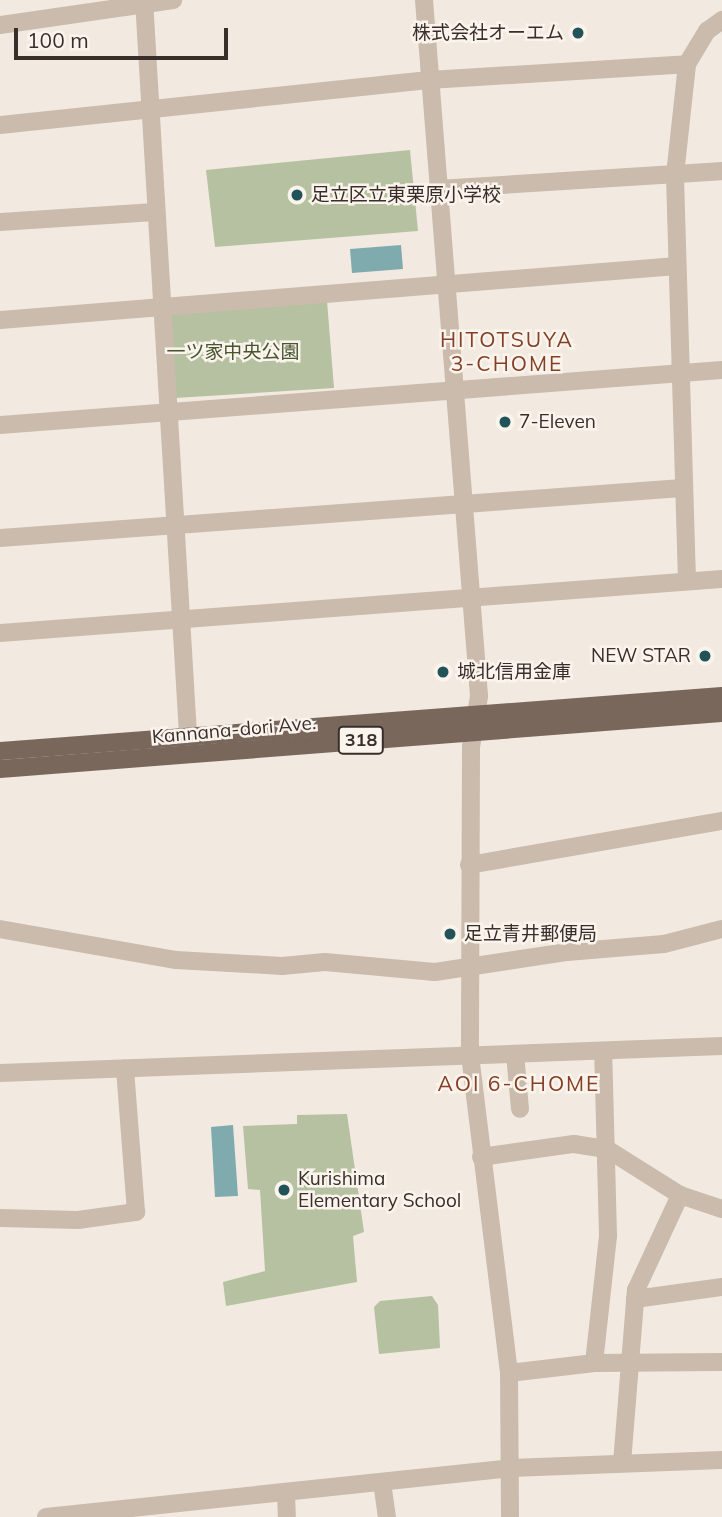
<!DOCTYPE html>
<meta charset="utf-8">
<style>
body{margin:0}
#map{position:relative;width:722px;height:1517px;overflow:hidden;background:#f2eae0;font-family:Mulish,"Noto Sans JP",sans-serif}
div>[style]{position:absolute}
.green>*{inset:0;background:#b5c1a0}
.water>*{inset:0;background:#80abae}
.minor>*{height:18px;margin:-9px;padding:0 9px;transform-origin:9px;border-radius:9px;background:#cabbac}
.major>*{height:18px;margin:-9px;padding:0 9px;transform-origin:9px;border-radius:9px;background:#7a675c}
.dots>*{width:19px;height:19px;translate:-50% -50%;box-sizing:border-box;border:4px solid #faf4ec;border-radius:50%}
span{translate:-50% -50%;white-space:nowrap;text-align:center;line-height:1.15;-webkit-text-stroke:5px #faf4ec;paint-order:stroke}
.shield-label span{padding:2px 5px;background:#faf4ec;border:2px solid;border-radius:5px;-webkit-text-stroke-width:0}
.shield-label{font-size:18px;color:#382f2b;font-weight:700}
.poi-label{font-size:19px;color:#382f2b}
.right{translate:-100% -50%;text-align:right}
.left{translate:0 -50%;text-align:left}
.park-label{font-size:19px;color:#47562f}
.street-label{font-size:19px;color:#382f2b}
.neighbourhood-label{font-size:21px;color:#844027;letter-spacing:2px}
.scale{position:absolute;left:14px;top:28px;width:214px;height:32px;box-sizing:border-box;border:4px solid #382f2b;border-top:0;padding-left:9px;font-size:21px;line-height:24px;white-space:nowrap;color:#382f2b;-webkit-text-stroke:5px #faf4ec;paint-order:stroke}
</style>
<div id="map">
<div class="green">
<div style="clip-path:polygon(410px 150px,418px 231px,215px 247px,206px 170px)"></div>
<div style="clip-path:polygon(327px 301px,334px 388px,175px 398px,169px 315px)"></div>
<div style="clip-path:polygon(347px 1114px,364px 1232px,353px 1236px,357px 1282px,226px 1306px,223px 1282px,265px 1271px,260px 1190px,248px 1189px,243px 1126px,297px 1124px,297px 1115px)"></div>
<div style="clip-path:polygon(432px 1296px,438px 1305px,440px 1348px,379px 1354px,374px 1307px,380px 1301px)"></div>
</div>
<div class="water">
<div style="clip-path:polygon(401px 245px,403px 269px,352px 273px,350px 249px)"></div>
<div style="clip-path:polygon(233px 1125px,238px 1196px,215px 1197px,211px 1127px)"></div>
</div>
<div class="minor">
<div style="left:144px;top:0;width:736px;rotate:86.57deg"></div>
<div style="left:424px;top:0;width:698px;rotate:85.48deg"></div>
<div style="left:479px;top:696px;width:52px;rotate:98.9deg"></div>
<div style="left:471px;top:747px;width:308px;rotate:90.2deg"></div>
<div style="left:470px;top:1055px;width:320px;rotate:83deg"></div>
<div style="left:509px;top:1373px;width:144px;rotate:89.6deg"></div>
<div style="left:0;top:25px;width:175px;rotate:-8.2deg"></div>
<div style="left:0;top:125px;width:431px;rotate:-6deg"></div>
<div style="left:429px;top:80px;width:258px;rotate:-3.5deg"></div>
<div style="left:438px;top:189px;width:285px;rotate:-3.6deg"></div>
<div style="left:0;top:222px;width:155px;rotate:-3.7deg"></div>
<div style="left:0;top:320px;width:679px;rotate:-4.56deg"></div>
<div style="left:0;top:425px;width:724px;rotate:-4.36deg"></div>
<div style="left:0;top:538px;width:684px;rotate:-4.19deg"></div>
<div style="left:687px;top:581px;width:406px;rotate:-91.7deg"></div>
<div style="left:675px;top:175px;width:112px;rotate:-83.8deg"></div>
<div style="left:687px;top:64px;width:39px;rotate:-59deg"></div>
<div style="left:707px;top:31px;width:19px;rotate:-36deg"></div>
<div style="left:0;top:633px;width:724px;rotate:-4.28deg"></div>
<div style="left:469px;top:865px;width:257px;rotate:-9.9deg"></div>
<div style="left:0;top:929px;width:179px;rotate:10deg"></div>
<div style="left:176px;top:960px;width:106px;rotate:3.2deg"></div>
<div style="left:282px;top:966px;width:43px;rotate:-5.3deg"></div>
<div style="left:325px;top:962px;width:110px;rotate:5.2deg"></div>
<div style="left:435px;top:972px;width:134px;rotate:-8.6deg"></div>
<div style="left:567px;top:952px;width:97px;rotate:-4.7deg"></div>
<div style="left:664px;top:944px;width:60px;rotate:-14.5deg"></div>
<div style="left:515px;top:1054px;width:55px;rotate:84.8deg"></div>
<div style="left:0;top:1073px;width:723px;rotate:-2.14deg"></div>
<div style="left:481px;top:1157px;width:94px;rotate:-8deg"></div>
<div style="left:574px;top:1144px;width:33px;rotate:9deg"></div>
<div style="left:607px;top:1149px;width:86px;rotate:32.2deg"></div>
<div style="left:680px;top:1195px;width:44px;rotate:18.4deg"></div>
<div style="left:0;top:1218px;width:78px;rotate:1.5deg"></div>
<div style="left:78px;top:1220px;width:59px;rotate:-7.9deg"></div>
<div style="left:136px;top:1212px;width:144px;rotate:-94.4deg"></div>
<div style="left:635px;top:1299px;width:88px;rotate:-7.9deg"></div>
<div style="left:594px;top:1363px;width:128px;rotate:-0.4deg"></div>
<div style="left:509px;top:1373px;width:86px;rotate:-6.7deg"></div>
<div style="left:594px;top:1363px;width:128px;rotate:-83.7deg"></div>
<div style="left:608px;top:1236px;width:185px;rotate:-91.5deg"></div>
<div style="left:622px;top:1463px;width:174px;rotate:-85.4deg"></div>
<div style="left:636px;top:1290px;width:105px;rotate:-65.1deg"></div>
<div style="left:382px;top:1482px;width:35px;rotate:82deg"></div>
<div style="left:286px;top:1493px;width:24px;rotate:88deg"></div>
<div style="left:46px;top:1517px;width:468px;rotate:-6deg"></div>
<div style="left:511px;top:1468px;width:211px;rotate:-2.2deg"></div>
</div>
<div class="major">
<div style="left:0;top:751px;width:724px;rotate:-4.36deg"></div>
<div style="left:0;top:769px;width:724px;rotate:-4.44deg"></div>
</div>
<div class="dots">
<div style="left:578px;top:33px;background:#225358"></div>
<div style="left:297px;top:195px;background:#225358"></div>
<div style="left:505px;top:422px;background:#225358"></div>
<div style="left:705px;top:656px;background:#225358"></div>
<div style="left:443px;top:672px;background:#225358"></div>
<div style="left:450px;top:934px;background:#225358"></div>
<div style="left:284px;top:1190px;background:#225358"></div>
</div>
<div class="shield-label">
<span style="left:361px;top:740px">318</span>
</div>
<div class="poi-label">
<span class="right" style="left:564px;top:33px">株式会社オーエム</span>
<span class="left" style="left:311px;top:195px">足立区立東栗原小学校</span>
<span class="left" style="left:519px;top:422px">7-Eleven</span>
<span class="right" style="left:691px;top:656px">NEW STAR</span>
<span class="left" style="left:457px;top:672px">城北信用金庫</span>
<span class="left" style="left:464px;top:934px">足立青井郵便局</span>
<span class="left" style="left:298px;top:1190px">Kurishima<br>Elementary School</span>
</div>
<div class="park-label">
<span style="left:233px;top:352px">一ツ家中央公園</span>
</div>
<div class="street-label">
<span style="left:234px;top:730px;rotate:-5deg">Kannana-dori Ave.</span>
</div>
<div class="neighbourhood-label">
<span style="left:507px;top:351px">HITOTSUYA<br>3-CHOME</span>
<span style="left:519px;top:1083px">AOI 6-CHOME</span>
</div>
<div class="scale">100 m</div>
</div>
